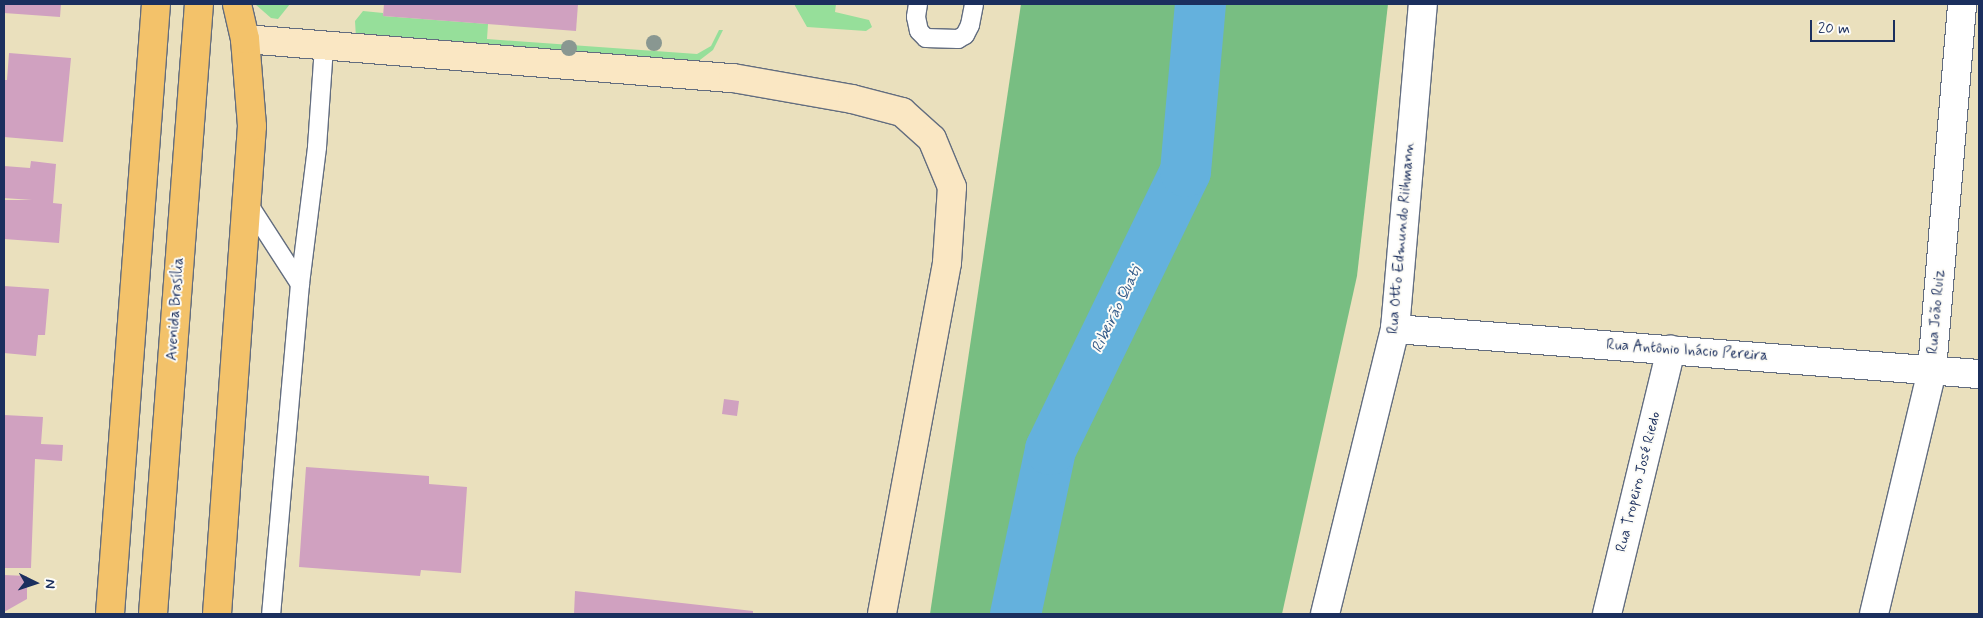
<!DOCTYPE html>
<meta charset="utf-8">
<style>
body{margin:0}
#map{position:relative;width:1983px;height:618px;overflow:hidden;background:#eae0bd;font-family:Mynerve,sans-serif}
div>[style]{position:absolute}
.green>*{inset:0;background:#96df9a}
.forest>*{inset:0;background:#78be82}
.river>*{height:51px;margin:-25.5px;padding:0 25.5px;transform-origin:25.5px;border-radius:25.5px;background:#64b1dd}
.building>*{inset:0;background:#d0a1c0}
.roads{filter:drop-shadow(1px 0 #636d7f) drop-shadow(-1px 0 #636d7f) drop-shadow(0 1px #636d7f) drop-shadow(0 -1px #636d7f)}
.lane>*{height:18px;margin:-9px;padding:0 9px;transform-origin:9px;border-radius:9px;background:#fff}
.street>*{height:28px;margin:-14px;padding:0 14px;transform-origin:14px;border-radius:14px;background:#fff}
.secondary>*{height:28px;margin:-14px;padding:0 14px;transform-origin:14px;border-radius:14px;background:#fae7c3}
.highway>*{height:28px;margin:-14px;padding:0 14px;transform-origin:14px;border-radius:14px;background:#f3c26a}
.trees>*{width:16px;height:16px;margin:-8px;border-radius:50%;background:#899791}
span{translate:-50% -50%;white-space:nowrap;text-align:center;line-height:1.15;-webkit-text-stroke:4px #fdfcf7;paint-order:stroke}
.street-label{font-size:15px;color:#1b2f5e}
.water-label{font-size:16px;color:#355c8a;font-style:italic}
.frame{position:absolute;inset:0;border:5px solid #1b2f5e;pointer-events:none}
.north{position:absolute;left:10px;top:558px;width:50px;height:50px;-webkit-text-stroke:4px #fdfcf7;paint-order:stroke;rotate:94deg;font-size:14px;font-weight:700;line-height:20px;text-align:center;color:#1b2f5e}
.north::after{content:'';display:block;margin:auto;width:18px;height:22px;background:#1b2f5e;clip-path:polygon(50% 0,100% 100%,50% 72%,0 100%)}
.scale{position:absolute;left:1810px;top:20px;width:85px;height:22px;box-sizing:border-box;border:2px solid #1b2f5e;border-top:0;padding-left:6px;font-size:15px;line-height:18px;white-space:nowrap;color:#1b2f5e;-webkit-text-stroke:4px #fdfcf7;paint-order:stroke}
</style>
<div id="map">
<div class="green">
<div style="clip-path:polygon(255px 4px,290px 4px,278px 19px,271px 18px)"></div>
<div style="clip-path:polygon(794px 4px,836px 4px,835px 12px,869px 20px,872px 27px,866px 31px,807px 27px)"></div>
<div style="clip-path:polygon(363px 11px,383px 13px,383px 16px,488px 24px,487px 39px,697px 54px,711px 46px,719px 30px,723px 30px,713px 50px,696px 63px,356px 38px,355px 21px)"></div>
</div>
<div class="forest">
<div style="clip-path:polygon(1021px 4px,1388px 4px,1357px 276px,1282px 614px,930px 614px)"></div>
</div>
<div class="river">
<div style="left:1015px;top:614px;width:169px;rotate:-78deg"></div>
<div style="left:1050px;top:449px;width:309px;rotate:-64.1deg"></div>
<div style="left:1185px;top:171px;width:168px;rotate:-84.9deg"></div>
</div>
<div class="building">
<div style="clip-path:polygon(4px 4px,61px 4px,60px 17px,4px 13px)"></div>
<div style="clip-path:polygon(384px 4px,578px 4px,576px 31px,383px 16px)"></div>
<div style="clip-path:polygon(9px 53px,71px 58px,63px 142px,4px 137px,4px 80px,7px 80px)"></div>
<div style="clip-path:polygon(31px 161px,56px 164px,53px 203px,62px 204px,59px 243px,4px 239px,4px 200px,32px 200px,4px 198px,4px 166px,30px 168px)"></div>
<div style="clip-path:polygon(4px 286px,49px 289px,45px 335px,38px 335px,36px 356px,4px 353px)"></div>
<div style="clip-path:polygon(724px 399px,739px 401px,737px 416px,722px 414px)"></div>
<div style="clip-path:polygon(4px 415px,43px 417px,41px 444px,63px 445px,62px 461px,35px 459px,31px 568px,4px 568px)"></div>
<div style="clip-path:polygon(306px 467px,429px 476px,429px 484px,467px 487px,461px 573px,421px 570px,420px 576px,299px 567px)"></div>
<div style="clip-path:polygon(4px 575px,27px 576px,27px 599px,4px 612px)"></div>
<div style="clip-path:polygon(575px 591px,753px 611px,753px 614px,574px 614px)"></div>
</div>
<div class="roads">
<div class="lane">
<div style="left:918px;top:4px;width:13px;rotate:99deg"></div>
<div style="left:916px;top:17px;width:14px;rotate:78deg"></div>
<div style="left:919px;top:31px;width:10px;rotate:45deg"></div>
<div style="left:926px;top:38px;width:32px;rotate:2deg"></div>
<div style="left:958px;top:39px;width:8px;rotate:-30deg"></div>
<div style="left:965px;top:35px;width:11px;rotate:-63deg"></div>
<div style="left:970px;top:25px;width:21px;rotate:-79deg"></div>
<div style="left:247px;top:202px;width:98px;rotate:57.1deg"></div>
<div style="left:300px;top:284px;width:331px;rotate:95deg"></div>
<div style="left:300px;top:284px;width:138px;rotate:-82.9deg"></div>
<div style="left:317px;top:147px;width:101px;rotate:-86deg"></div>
</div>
<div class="street">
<div style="left:1395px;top:329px;width:586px;rotate:4.41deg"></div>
<div style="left:1325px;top:614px;width:293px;rotate:-76.2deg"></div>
<div style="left:1395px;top:329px;width:326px;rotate:-85.1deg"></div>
<div style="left:1607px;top:614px;width:272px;rotate:-76.4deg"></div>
<div style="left:1874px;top:614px;width:251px;rotate:-76.6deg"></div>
<div style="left:1932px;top:370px;width:367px;rotate:-85.3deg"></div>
</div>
<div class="secondary">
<div style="left:245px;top:39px;width:490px;rotate:4.6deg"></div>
<div style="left:733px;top:78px;width:121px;rotate:10deg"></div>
<div style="left:852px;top:99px;width:52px;rotate:14.6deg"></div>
<div style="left:902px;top:112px;width:40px;rotate:42deg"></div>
<div style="left:932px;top:139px;width:52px;rotate:67.4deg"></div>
<div style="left:952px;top:187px;width:76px;rotate:93.8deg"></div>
<div style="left:947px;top:263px;width:357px;rotate:100.5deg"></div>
</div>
<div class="highway">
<div style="left:110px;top:614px;width:612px;rotate:-85.69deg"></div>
<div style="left:153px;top:614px;width:612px;rotate:-85.69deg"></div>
<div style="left:217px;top:614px;width:489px;rotate:-85.9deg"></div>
<div style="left:252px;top:126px;width:87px;rotate:-94.6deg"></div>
<div style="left:245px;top:39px;width:36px;rotate:-103deg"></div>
</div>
</div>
<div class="trees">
<div style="left:654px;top:43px"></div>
<div style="left:569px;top:48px"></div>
</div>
<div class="street-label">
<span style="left:1402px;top:238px;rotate:-85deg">Rua Otto Edmundo Riihmann</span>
<span style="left:176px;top:309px;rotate:-86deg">Avenida Brasília</span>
<span style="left:1937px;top:312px;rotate:-85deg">Rua João Ruiz</span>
<span style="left:1687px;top:351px;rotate:4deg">Rua Antônio Inácio Pereira</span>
<span style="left:1639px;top:482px;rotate:-76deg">Rua Tropeiro José Riedo</span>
</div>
<div class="water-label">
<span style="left:1117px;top:310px;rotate:-64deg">Ribeirão Quati</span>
</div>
<div class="frame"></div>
<div class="north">N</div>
<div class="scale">20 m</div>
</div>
